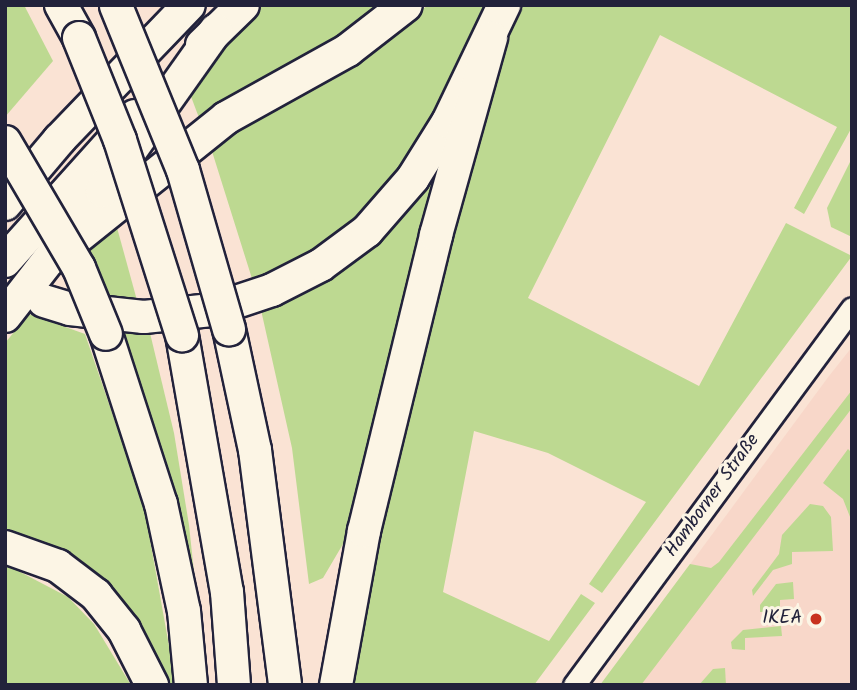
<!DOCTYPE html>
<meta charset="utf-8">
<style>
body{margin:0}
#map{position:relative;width:857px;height:690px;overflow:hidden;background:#fae3d4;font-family:Kalam,sans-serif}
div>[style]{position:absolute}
.built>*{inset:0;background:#f8d7c9}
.green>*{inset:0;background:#bdd991}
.roads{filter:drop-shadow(2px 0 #22223b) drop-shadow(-2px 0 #22223b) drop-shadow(0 2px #22223b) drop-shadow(0 -2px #22223b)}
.tertiary>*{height:21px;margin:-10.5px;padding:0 10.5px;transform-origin:10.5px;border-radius:10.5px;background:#fcf5e5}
.motorway>*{height:32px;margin:-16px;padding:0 16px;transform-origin:16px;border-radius:16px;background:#fcf5e5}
.bridges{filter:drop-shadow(2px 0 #22223b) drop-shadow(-2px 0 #22223b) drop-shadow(0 2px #22223b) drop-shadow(0 -2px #22223b)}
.motorway-bridge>*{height:32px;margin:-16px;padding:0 16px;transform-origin:16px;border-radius:16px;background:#fcf5e5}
.dots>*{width:19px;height:19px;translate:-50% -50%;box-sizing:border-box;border:4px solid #fcf5e5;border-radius:50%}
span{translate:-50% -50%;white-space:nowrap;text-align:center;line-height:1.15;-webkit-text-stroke:6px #fcf5e5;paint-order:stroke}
.street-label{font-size:19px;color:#22223b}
.poi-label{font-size:19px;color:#22223b}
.right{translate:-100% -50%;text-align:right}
.frame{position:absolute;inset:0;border:7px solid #22223b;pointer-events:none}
</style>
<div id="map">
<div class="built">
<div style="clip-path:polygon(852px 347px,852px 685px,601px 685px,829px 376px)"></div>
</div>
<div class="green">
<div style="clip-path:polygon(5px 5px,24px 5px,53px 61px,5px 117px)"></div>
<div style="clip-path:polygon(262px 5px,389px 5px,342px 41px,201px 123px,187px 86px,224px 40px)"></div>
<div style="clip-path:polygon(428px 5px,487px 5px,439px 114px,402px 171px,361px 219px,315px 255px,254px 285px,210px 145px,354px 64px)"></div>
<div style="clip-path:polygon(515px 5px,852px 5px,852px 127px,804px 214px,794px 208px,837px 127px,660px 35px,528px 298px,699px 386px,786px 223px,852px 256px,602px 593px,589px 584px,646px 502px,548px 453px,474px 431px,443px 592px,549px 641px,581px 594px,595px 603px,534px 685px,353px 685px,362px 606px,425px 323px)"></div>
<div style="clip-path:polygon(447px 150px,353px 527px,323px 578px,309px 584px,292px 448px,261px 310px,329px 280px,378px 241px,411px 204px)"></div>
<div style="clip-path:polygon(852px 158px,852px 237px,831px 227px,827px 208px)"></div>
<div style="clip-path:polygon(116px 224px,138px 304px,109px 303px,85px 249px)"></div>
<div style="clip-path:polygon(29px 314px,85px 334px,144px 506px,176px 685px,164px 685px,159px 668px,5px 534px,5px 343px)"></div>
<div style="clip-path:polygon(121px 331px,150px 333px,174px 433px,189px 525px,206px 685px)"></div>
<div style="clip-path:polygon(852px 390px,852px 408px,641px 685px,600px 685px,690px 564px,711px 568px,719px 562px)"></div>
<div style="clip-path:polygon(848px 449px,851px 452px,852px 522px,843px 499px,823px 483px)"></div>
<div style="clip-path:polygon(810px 504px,823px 506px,831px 517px,833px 551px,792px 552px,792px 564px,773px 570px,753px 596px,752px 590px,779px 554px,782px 535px)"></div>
<div style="clip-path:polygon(5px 564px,68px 597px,94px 624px,131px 685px,5px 685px)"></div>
<div style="clip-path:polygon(793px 582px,794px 599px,780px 600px,780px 612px,760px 612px,760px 605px,776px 584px)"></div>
<div style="clip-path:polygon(781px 626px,782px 636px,745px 638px,745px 650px,732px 649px,731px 642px,743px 630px)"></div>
<div style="clip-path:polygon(725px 668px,726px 685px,699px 685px,713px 669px)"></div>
</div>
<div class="roads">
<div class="tertiary">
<div style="left:574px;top:685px;width:468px;rotate:-53.6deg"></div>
</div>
<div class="motorway">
<div style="left:61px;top:5px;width:38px;rotate:61deg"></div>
<div style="left:202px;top:45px;width:57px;rotate:-44.3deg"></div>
<div style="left:5px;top:204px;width:84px;rotate:-49.8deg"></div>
<div style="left:59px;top:140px;width:187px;rotate:-46.1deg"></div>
<div style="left:49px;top:260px;width:227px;rotate:-38.7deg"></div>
<div style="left:226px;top:118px;width:140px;rotate:-29.1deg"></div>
<div style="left:348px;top:50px;width:73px;rotate:-37.8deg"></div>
<div style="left:5px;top:261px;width:195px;rotate:-48.1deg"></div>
<div style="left:44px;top:301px;width:27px;rotate:17deg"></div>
<div style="left:70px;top:309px;width:74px;rotate:6.2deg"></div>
<div style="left:144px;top:317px;width:68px;rotate:-5.9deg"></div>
<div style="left:212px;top:310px;width:63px;rotate:-18.4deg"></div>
<div style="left:272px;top:290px;width:55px;rotate:-27deg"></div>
<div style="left:321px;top:265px;width:57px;rotate:-36.5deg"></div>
<div style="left:367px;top:231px;width:70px;rotate:-49deg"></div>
<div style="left:413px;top:178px;width:66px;rotate:-58deg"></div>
<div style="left:448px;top:122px;width:130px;rotate:-64.4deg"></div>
<div style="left:5px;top:316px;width:158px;rotate:-52.2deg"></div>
<div style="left:102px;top:191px;width:197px;rotate:-54.7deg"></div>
<div style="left:229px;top:329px;width:124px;rotate:77.9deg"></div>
<div style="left:255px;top:450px;width:237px;rotate:82.7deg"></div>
<div style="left:106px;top:334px;width:179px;rotate:72.1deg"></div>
<div style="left:161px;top:504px;width:109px;rotate:77.9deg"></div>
<div style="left:184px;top:611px;width:74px;rotate:84.6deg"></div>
<div style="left:182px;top:335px;width:261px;rotate:80.1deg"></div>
<div style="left:227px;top:592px;width:93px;rotate:85.7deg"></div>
<div style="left:5px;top:547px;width:56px;rotate:19.7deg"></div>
<div style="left:58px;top:566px;width:48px;rotate:37.3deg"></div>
<div style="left:96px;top:595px;width:45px;rotate:51.3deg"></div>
<div style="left:124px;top:630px;width:62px;rotate:63deg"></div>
<div style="left:336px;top:685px;width:157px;rotate:-79.7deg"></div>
<div style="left:364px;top:531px;width:305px;rotate:-76.3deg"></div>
<div style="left:436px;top:235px;width:205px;rotate:-74.4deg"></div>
</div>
</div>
<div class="bridges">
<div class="motorway-bridge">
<div style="left:116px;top:6px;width:177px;rotate:67.8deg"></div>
<div style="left:183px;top:170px;width:166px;rotate:73.9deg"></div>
<div style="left:79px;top:38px;width:110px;rotate:68.1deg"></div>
<div style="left:120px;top:140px;width:205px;rotate:72.4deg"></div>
<div style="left:5px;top:142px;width:146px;rotate:59.6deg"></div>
<div style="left:79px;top:268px;width:71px;rotate:67.8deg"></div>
</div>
</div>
<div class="dots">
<div style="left:816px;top:619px;background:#c8321e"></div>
</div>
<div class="street-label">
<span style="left:713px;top:496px;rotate:-54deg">Hamborner Straße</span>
</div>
<div class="poi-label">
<span class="right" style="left:802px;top:619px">IKEA</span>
</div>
<div class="frame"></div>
</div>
